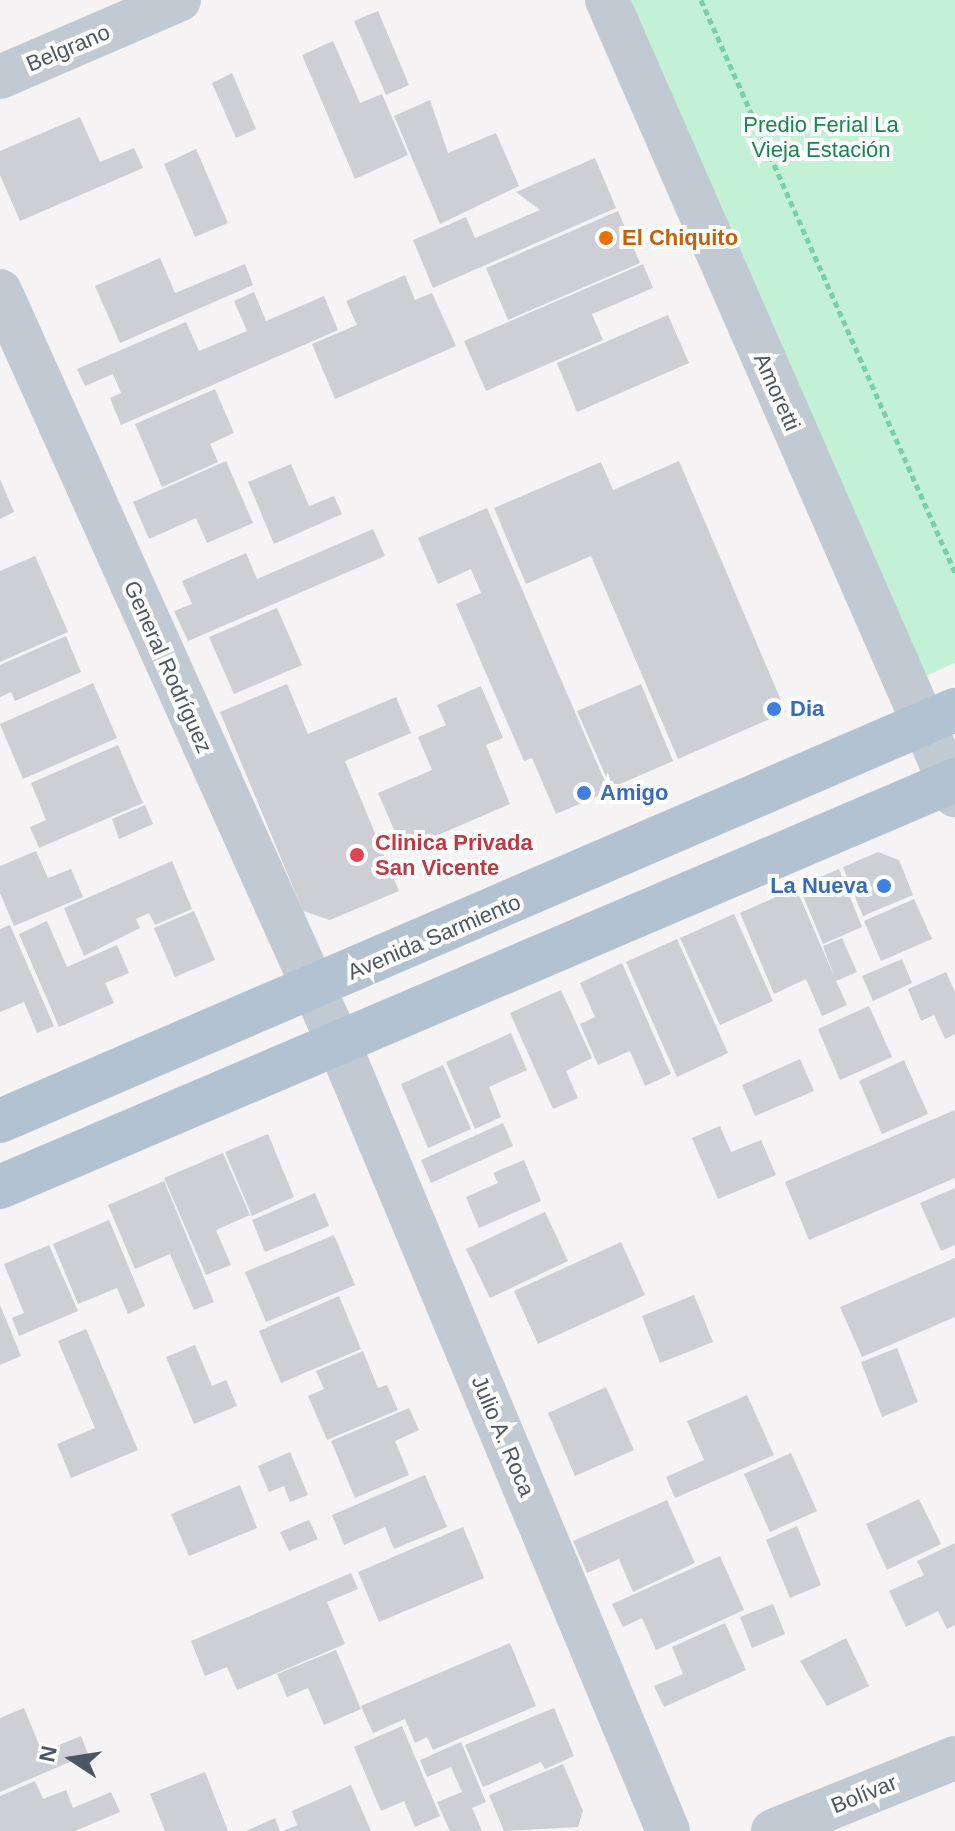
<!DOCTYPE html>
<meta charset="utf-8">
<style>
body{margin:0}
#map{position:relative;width:955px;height:1831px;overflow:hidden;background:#f5f3f3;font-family:Helvetica,sans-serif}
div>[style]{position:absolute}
.green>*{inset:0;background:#c3f1d5}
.building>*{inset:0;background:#cdcfd5}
.path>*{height:5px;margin-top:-2.5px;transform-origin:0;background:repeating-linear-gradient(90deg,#7ad0a6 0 6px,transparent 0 10px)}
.minor>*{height:44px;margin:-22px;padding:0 22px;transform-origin:22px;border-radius:22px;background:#c1cad2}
.major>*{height:44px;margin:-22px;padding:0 22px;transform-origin:22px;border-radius:22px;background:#b3c2d1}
.dots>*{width:22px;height:22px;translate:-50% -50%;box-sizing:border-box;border:4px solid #fff;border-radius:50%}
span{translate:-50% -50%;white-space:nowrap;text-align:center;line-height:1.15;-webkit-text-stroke:8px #fff;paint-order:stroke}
.street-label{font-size:22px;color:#4a5661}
.park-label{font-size:22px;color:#17864f}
.food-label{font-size:22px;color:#c56008;font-weight:700}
.left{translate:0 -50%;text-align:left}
.shop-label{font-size:22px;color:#366cbe;font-weight:700}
.right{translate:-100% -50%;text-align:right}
.health-label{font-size:22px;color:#be3a42;font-weight:700}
.north{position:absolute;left:32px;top:1719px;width:80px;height:80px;-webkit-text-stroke:6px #fff;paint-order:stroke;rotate:282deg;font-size:22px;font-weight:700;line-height:32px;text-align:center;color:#4a5661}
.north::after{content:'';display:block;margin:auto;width:28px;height:36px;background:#4a5661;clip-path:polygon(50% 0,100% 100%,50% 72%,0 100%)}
</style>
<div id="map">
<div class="green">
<div style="clip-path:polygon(611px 0,955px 0,955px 663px,921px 678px)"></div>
</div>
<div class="building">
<div style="clip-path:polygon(378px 11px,409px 85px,386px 95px,354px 21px)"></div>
<div style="clip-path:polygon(333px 41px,360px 103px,382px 94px,408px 155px,355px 179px,302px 55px)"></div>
<div style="clip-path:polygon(232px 73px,256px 129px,236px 138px,212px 83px)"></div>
<div style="clip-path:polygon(430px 100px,448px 153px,496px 133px,519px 186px,440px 224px,394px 116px)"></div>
<div style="clip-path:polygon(80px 117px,100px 162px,134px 148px,143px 168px,20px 221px,0 175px,0 151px)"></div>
<div style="clip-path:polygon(196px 149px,228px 223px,195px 237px,164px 164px)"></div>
<div style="clip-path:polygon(595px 158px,616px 208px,433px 288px,413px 240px,466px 217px,475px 238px,540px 210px,516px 192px)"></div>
<div style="clip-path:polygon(618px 211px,640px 263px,508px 320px,486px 268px)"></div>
<div style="clip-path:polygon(160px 258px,175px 293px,245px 264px,253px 285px,120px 343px,95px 286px)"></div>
<div style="clip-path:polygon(643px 264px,653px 288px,592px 314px,603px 340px,486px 391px,464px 341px)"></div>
<div style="clip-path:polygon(405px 275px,415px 300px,432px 293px,456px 346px,335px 399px,312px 344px,357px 325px,346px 301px)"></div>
<div style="clip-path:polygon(254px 292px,266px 321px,324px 296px,338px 330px,121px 425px,110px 398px,121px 393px,113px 374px,85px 386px,77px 369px,186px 322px,199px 351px,247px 331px,234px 301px)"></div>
<div style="clip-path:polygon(668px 315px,689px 363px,577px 412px,557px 363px)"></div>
<div style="clip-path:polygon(215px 389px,234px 433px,210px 444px,218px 462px,162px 487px,135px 424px)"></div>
<div style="clip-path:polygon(226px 461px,253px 523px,207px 543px,196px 518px,149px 539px,133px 502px)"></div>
<div style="clip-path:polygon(679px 461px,786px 712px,678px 759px,591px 556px,526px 584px,494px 508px,601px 462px,613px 490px)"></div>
<div style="clip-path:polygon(291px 464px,309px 506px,334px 496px,342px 514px,274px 544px,248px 482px)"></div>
<div style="clip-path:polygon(0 479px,14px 512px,0 519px)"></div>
<div style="clip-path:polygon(487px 508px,609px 791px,556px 814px,532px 758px,524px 761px,456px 604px,481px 593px,471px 569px,438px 584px,418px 538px)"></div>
<div style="clip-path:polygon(373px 529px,385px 556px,188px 641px,174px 611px,192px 604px,182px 581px,246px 553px,257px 579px)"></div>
<div style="clip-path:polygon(35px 556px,68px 632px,0 662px,0 571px)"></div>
<div style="clip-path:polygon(277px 608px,302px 665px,234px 694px,209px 637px)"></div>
<div style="clip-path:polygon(66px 636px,81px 672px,15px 701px,11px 692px,0 697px,0 665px)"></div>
<div style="clip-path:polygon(93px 683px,117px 738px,23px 779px,0 724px)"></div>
<div style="clip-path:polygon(287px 684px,308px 734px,396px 697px,411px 733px,345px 761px,399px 891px,330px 920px,303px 911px,220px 712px)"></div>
<div style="clip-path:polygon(641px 684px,673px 761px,611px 788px,577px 711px)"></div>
<div style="clip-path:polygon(481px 686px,503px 738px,486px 745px,510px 804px,403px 850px,378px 793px,432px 770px,418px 737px,446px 725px,437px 705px)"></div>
<div style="clip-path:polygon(118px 745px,143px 803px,39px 848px,30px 827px,46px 820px,31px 783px)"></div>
<div style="clip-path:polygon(145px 805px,153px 824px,119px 839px,112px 819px)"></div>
<div style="clip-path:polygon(36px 851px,48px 878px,71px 869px,83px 897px,14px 926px,0 893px,0 866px)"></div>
<div style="clip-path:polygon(878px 852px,899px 860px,913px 895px,863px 916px,843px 867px)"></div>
<div style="clip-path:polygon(172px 861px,192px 909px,155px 925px,149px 913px,136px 919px,140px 928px,84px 956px,64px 908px)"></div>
<div style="clip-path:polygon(839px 869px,862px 927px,823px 944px,799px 886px)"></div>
<div style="clip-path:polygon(796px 888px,834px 976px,823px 946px,842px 938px,857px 972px,836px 981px,847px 1005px,822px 1016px,806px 979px,774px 994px,740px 913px)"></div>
<div style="clip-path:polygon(914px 899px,932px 939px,881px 961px,864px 921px)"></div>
<div style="clip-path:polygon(194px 911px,215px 960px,175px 977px,154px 928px)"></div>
<div style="clip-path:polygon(734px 914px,773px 1001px,720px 1025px,680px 938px)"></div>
<div style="clip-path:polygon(47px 921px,67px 967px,117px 945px,129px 973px,105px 983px,114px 1003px,59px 1027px,19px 934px)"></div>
<div style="clip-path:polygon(10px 925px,54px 1026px,37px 1033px,24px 1002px,0 1012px,0 929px)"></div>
<div style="clip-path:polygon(677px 939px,728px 1053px,677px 1077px,626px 962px)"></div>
<div style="clip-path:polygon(902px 959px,912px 983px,873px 1001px,862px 976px)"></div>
<div style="clip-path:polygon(622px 963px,671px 1074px,645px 1086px,630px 1051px,598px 1065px,580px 1024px,595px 1017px,580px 983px)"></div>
<div style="clip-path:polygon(946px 972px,955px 992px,955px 1034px,945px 1039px,934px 1015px,921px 1021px,908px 989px)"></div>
<div style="clip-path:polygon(561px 990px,592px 1058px,566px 1071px,578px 1098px,553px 1109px,510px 1013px)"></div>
<div style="clip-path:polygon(869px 1006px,892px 1057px,840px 1080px,818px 1029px)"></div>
<div style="clip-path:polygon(511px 1033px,527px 1070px,489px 1087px,501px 1117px,475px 1129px,446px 1062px)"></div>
<div style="clip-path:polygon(800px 1059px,814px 1091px,755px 1116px,742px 1085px)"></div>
<div style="clip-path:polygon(904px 1060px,928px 1114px,882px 1134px,859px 1081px)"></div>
<div style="clip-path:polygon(443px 1065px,471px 1129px,428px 1148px,401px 1084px)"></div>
<div style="clip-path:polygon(955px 1110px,955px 1178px,809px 1240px,785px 1182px)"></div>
<div style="clip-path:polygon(503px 1123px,513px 1146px,431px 1183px,421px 1160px)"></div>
<div style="clip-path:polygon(720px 1126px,731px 1152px,761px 1140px,776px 1175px,718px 1199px,692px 1138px)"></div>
<div style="clip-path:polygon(268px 1134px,294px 1197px,252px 1216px,225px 1152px)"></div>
<div style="clip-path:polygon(223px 1153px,250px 1215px,216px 1230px,231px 1265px,206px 1275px,164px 1178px)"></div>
<div style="clip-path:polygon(524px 1160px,541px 1201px,479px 1228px,466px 1197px,498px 1183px,493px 1173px)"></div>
<div style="clip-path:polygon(164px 1181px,214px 1302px,194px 1310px,170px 1254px,135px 1269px,108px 1205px)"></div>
<div style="clip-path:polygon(955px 1188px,955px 1245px,941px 1251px,920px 1203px)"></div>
<div style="clip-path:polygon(315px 1193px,329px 1226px,265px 1252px,252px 1220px)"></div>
<div style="clip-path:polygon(545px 1212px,568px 1261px,490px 1298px,466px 1249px)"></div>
<div style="clip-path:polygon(109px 1220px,145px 1306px,128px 1314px,117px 1288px,78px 1304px,53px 1244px)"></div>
<div style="clip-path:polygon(334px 1235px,355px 1285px,266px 1322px,245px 1272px)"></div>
<div style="clip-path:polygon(621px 1242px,645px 1295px,538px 1344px,514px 1291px)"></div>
<div style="clip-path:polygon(49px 1245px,78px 1311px,19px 1336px,12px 1318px,24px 1313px,4px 1264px)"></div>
<div style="clip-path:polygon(955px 1258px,955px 1317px,862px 1357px,840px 1307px)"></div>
<div style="clip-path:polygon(694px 1295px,713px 1342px,660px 1363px,642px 1316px)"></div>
<div style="clip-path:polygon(339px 1296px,361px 1349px,281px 1383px,259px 1331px)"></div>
<div style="clip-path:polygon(0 1305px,21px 1356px,0 1365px)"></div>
<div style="clip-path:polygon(86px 1329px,138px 1450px,71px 1478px,57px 1444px,95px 1428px,58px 1341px)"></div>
<div style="clip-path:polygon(195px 1345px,212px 1386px,226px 1380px,237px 1406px,194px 1424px,166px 1357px)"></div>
<div style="clip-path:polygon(897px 1348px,918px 1402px,882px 1417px,861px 1362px)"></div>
<div style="clip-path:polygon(363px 1351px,378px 1388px,387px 1385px,398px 1410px,327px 1440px,308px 1396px,324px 1389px,316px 1371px)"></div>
<div style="clip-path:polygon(606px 1387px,634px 1450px,575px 1476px,548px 1413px)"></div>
<div style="clip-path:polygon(747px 1395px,774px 1455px,675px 1498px,666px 1477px,704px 1460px,687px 1421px)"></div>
<div style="clip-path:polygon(409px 1408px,419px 1430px,395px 1441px,409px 1475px,355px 1498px,331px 1441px)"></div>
<div style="clip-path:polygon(290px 1452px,308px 1495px,290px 1502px,284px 1486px,269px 1492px,258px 1466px)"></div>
<div style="clip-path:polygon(791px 1453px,817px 1511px,770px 1532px,744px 1474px)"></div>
<div style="clip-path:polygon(425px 1475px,447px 1527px,394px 1549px,385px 1527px,344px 1545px,332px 1515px)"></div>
<div style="clip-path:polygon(240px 1485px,257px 1528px,189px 1556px,171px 1514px)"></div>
<div style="clip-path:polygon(919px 1499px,941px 1544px,887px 1570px,866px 1524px)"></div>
<div style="clip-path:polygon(667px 1500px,695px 1563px,633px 1592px,619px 1559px,587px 1573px,573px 1541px)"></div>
<div style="clip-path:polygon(309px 1520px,318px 1539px,289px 1551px,280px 1532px)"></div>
<div style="clip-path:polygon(797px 1526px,821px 1585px,790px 1598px,766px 1540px)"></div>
<div style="clip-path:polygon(463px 1527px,484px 1578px,379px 1622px,358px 1572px)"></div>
<div style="clip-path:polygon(955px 1543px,955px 1625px,947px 1629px,938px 1611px,906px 1627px,889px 1591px,924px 1575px,917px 1561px)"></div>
<div style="clip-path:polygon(720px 1556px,744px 1610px,656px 1650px,642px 1618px,623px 1627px,612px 1604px)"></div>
<div style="clip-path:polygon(351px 1573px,358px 1589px,327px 1602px,345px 1644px,237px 1690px,227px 1667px,205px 1676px,191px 1641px)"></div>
<div style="clip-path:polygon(773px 1604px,785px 1634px,752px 1648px,740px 1617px)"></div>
<div style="clip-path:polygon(725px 1623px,746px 1670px,664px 1707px,654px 1686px,683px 1674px,672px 1647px)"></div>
<div style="clip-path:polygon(846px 1638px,869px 1686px,827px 1706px,800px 1661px)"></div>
<div style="clip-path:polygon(510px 1643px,536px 1706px,433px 1750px,427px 1737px,415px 1743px,405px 1719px,373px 1733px,361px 1706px)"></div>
<div style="clip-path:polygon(336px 1650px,361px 1709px,324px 1725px,308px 1688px,287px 1697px,277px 1674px)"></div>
<div style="clip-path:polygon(24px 1708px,42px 1752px,81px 1736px,88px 1754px,0 1792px,0 1718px)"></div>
<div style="clip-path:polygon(554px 1708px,574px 1756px,545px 1769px,541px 1762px,483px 1787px,465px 1745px)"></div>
<div style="clip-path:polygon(402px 1726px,440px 1816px,415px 1827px,404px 1801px,381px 1811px,354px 1747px)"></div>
<div style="clip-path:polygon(461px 1742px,486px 1802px,472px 1808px,482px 1831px,450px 1831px,437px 1802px,462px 1792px,451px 1767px,427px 1777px,420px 1760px)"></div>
<div style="clip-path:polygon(563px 1764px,583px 1811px,578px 1827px,504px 1831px,489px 1795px)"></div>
<div style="clip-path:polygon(205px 1772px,228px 1831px,165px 1831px,150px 1794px)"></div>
<div style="clip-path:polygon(35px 1781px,43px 1799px,66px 1790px,73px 1808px,111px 1792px,120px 1812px,75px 1831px,0 1831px,0 1796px)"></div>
<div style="clip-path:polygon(351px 1785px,371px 1831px,283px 1831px,297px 1825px,292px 1811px)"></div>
<div style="clip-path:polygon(275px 1818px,280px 1831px,246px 1831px)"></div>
</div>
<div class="path">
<div style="left:701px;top:0;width:626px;rotate:66.06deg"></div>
</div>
<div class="minor">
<div style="left:607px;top:0;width:868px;rotate:66.36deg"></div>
<div style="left:0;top:77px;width:195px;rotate:-23.3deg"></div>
<div style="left:0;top:291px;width:824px;rotate:65.77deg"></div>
<div style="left:338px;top:1042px;width:855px;rotate:67.3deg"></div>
<div style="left:773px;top:1831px;width:196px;rotate:-21.9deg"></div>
</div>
<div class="major">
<div style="left:0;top:1121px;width:1040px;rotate:-23.29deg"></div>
<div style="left:0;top:1187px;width:1038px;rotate:-23.08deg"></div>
</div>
<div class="dots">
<div style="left:606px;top:238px;background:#e8710a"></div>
<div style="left:774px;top:709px;background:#3f7fe0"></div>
<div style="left:584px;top:793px;background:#3f7fe0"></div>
<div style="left:357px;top:855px;background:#e0444e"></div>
<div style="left:884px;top:886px;background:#3f7fe0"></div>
</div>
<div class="street-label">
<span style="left:68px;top:48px;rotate:-23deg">Belgrano</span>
<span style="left:777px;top:392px;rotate:66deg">Amoretti</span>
<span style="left:168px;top:667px;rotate:66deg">General Rodríguez</span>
<span style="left:434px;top:937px;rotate:-23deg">Avenida Sarmiento</span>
<span style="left:503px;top:1436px;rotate:67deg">Julio A. Roca</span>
<span style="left:864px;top:1794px;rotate:-22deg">Bolívar</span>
</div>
<div class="park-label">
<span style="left:821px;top:137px">Predio Ferial La<br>Vieja Estación</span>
</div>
<div class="food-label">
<span class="left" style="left:622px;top:238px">El Chiquito</span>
</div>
<div class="shop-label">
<span class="left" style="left:790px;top:709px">Dia</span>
<span class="left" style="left:600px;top:793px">Amigo</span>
<span class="right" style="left:868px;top:886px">La Nueva</span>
</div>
<div class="health-label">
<span class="left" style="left:375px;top:855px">Clinica Privada<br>San Vicente</span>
</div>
<div class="north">N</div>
</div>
